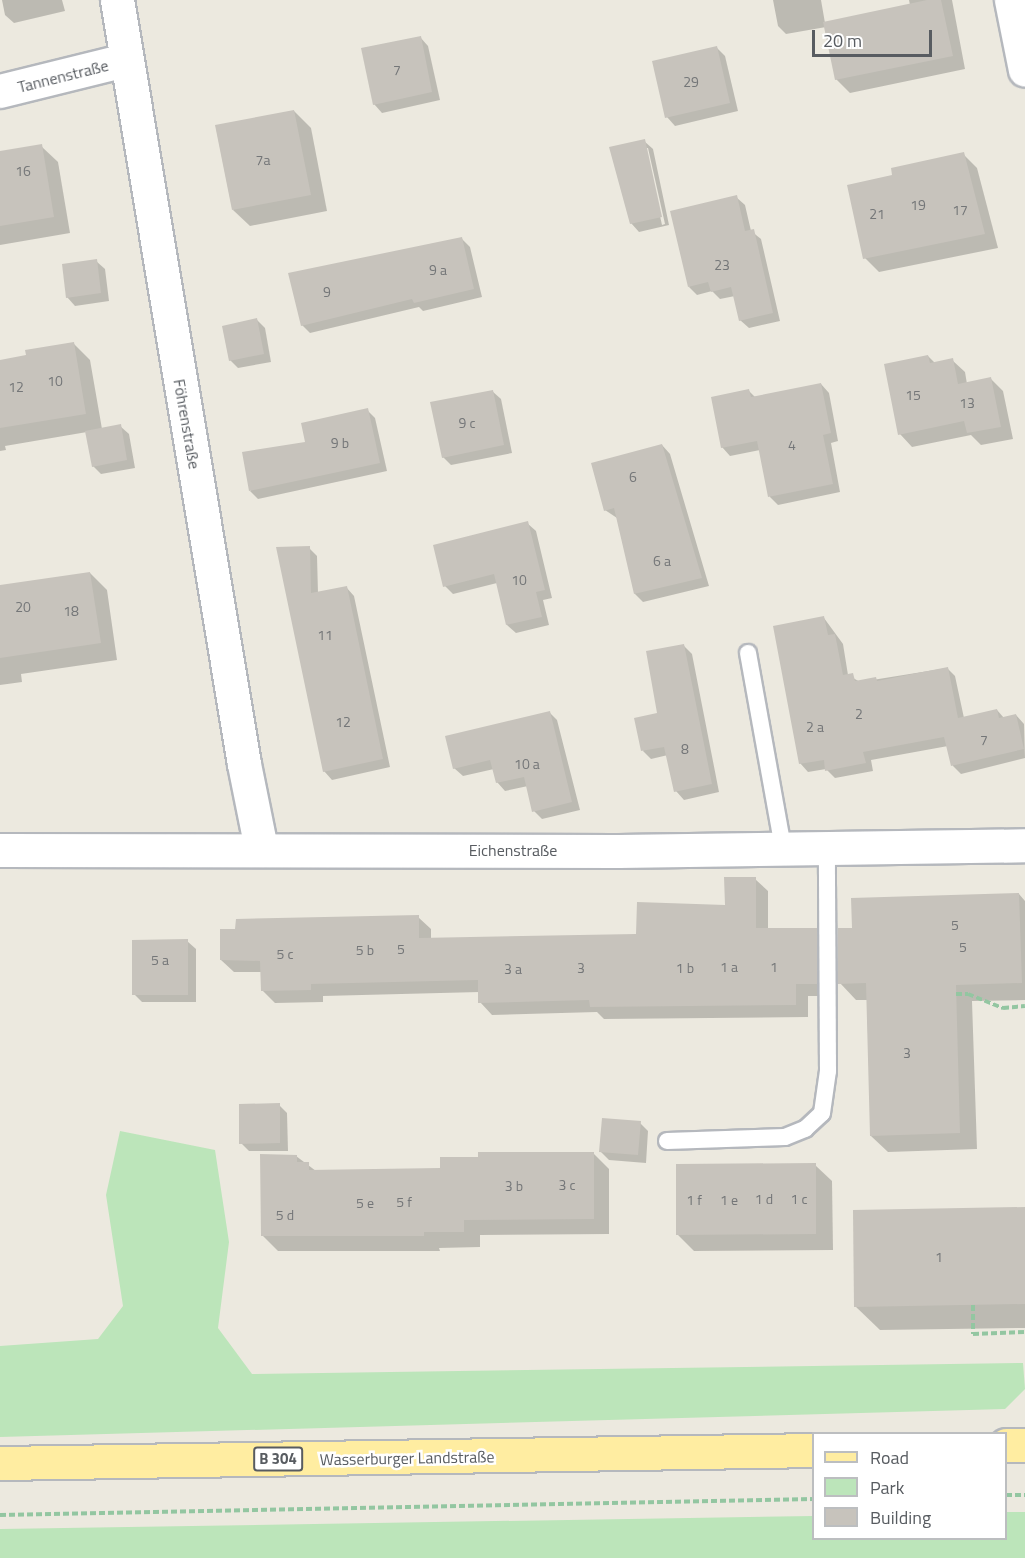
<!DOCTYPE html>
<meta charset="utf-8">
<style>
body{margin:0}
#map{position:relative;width:1025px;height:1558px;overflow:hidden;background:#ece9df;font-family:"Titillium Web",sans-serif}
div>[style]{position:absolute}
.green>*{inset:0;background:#bce5ba}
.shadow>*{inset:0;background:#0003}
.building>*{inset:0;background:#c7c3bc}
.path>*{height:4px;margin-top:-2px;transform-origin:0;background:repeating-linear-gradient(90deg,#93c6a1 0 6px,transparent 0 9px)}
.roads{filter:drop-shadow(2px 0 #b5b8bd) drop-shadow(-2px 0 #b5b8bd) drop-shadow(0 2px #b5b8bd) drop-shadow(0 -2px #b5b8bd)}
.lane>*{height:16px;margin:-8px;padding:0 8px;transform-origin:8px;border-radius:8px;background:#fff}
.street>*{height:33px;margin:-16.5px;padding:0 16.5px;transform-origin:16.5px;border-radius:16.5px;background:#fff}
.secondary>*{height:33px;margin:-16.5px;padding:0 16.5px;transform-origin:16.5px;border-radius:16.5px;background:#fff}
.primary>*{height:33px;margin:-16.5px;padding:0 16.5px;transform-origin:16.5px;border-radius:16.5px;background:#ffeda1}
span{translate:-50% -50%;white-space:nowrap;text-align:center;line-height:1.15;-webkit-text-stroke:5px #fff;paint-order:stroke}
.number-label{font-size:14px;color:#747678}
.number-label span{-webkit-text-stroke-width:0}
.shield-label span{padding:2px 4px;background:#fff;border:2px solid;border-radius:4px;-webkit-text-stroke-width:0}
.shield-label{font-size:15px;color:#585c61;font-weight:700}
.street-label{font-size:16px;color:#585c61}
.legend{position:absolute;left:812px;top:1432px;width:195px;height:108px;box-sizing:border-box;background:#fff;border:2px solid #bcbec0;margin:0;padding:8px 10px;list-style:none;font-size:18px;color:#585c61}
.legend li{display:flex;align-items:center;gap:12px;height:30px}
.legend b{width:30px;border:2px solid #bcbec0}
.scale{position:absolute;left:812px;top:30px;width:120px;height:27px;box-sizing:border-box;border:3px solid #585c61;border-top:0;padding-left:8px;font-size:18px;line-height:21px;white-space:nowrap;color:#585c61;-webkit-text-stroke:4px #fff;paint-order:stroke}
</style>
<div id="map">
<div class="green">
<div style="clip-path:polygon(120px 1131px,215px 1150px,229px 1242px,218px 1328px,252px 1374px,1023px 1363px,1025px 1389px,1005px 1409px,0 1437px,0 1346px,98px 1339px,123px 1306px,106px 1195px)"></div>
<div style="clip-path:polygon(1006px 1512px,1025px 1512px,1025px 1558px,0 1558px,0 1529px,813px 1516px,814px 1538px,1006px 1538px)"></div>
</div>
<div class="shadow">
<div style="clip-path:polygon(2px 0,62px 0,65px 11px,14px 23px,5px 15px)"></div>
<div style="clip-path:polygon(773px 0,821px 0,825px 23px,910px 5px,909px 0,952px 0,965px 69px,850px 93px,836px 79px,826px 27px,786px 34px,778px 26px)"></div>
<div style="clip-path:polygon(420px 37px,428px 46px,440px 100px,382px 113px,374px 104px)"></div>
<div style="clip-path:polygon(717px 48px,725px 56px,738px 111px,675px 126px,667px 117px)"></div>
<div style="clip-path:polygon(294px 111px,311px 128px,327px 211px,250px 226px,233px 210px)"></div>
<div style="clip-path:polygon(evenodd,644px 141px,653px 149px,669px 225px,639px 232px,631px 223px,644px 141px,645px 148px,648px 148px,665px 224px,662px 225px,645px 148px)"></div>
<div style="clip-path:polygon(41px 146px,58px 162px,70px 233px,0 245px,0 155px)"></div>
<div style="clip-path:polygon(963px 154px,977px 168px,998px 248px,879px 272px,865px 258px,893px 176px)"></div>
<div style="clip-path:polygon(736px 197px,745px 205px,751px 231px,761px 239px,780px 321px,749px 328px,740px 320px,735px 296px,720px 299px,712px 291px,697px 295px,689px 287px)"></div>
<div style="clip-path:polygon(461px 238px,470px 247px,482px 297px,423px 311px,419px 307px,310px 333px,302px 325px)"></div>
<div style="clip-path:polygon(96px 261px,105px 269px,109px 301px,75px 306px,67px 297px)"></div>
<div style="clip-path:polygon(257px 320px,265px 328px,271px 362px,238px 368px,230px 360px)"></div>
<div style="clip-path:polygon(74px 344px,90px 360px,102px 429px,120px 426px,129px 434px,135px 468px,101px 474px,93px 466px,87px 432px,5px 446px,6px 450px,0 451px,0 362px)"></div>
<div style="clip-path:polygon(928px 356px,935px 363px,952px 360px,965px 372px,967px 384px,991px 379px,1003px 391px,1013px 439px,981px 445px,971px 435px,912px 447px,900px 434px)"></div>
<div style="clip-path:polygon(821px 384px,829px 393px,838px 441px,831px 443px,840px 492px,778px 505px,770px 497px,760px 450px,730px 456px,722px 447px,749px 391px,755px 397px)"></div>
<div style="clip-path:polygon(492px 391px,501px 399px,512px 453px,451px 465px,443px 457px)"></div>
<div style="clip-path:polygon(367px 410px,375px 418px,387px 471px,258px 499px,250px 491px,307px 444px)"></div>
<div style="clip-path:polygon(662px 445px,670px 454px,709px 586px,643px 602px,635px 594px,617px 518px,605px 510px)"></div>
<div style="clip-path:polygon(527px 523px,536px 531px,552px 598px,543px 600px,549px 625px,516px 633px,507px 625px,497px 583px,453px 594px,445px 586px)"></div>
<div style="clip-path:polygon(278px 548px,309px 548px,317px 556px,318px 593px,346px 587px,354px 596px,390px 767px,332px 780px,324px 771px)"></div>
<div style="clip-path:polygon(90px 573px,107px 590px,117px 660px,21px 674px,22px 682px,0 685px,0 592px)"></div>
<div style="clip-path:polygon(824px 618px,843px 644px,848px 675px,860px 682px,947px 668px,955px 676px,964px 718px,997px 710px,1004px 718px,1016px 715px,1024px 724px,1025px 758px,961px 774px,953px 766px,948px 746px,871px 760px,873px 771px,835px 778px,826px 769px,808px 772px,800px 763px)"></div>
<div style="clip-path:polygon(684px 646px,692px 654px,719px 792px,684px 800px,676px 791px,668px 755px,651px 759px,643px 751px)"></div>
<div style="clip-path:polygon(549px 712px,557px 720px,580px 810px,542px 819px,534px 811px,528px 786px,505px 791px,497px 782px,494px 769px,463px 776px,454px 768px)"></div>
<div style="clip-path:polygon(755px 879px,768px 891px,768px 930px,816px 930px,829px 942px,829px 996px,808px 996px,808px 1017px,604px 1019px,597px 1012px,492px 1015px,480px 1002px,480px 992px,323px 996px,323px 1002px,275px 1003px,262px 990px,262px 972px,234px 972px,221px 960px,418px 917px,431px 929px,431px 939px,638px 936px,726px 907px)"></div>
<div style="clip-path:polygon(1019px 894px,1025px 901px,1025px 1000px,972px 1001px,977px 1149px,888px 1152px,871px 1136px,867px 1000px,856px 1000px,840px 983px,854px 929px)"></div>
<div style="clip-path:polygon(187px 941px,196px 949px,196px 1002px,142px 1002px,134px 994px)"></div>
<div style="clip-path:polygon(279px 1105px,287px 1113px,288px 1151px,249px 1151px,241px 1143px)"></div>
<div style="clip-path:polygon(640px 1123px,648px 1131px,646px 1163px,609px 1160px,601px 1152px)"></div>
<div style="clip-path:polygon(593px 1153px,609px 1169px,609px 1234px,480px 1235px,480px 1247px,439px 1248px,440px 1251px,278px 1251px,262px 1235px,296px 1156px,316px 1171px,442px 1169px)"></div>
<div style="clip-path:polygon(815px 1165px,832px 1181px,833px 1250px,694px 1251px,678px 1235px)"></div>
<div style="clip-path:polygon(1025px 1209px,1025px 1328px,880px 1330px,855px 1306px)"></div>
</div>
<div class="building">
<div style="clip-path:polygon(927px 0,941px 0,953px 56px,835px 80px,823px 22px)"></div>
<div style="clip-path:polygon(421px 36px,432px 92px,373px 105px,361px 48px)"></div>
<div style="clip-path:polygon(717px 46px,730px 103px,665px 118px,652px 61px)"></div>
<div style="clip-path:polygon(294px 110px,311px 195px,232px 210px,215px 125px)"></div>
<div style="clip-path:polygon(645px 139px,662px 217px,630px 224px,609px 147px)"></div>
<div style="clip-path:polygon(42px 144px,54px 217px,0 226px,0 151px)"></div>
<div style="clip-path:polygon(964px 152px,985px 234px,863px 259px,847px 185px,892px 175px,891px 168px)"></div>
<div style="clip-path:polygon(737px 195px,745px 231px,754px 229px,773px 313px,739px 321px,731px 287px,711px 292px,708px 282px,688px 287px,670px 211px)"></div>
<div style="clip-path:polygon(462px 237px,474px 289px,414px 303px,412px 299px,301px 326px,288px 273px)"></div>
<div style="clip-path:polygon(97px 259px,101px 293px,66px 298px,62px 264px)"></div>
<div style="clip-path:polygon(257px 318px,264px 354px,229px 361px,222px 326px)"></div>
<div style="clip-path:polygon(74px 342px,86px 414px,0 428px,0 360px,26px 355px,25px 350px)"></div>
<div style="clip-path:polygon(928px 355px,930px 363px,953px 358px,958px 384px,991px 377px,1001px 427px,967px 433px,964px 421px,898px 435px,884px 364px)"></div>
<div style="clip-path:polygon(821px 383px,831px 433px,823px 435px,833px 484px,768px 497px,757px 441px,721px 448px,711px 397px,749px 389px,751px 397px)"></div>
<div style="clip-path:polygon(493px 390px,504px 445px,442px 458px,430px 402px)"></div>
<div style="clip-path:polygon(368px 408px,380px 463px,249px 491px,242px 452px,305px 442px,301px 423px)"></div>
<div style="clip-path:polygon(121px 424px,127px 460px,92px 467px,85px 431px)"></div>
<div style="clip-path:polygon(662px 444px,702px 578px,634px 594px,614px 508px,604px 511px,591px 463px)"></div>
<div style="clip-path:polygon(528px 521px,545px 590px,536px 592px,542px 617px,506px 625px,494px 574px,443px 587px,433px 545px)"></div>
<div style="clip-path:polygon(310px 546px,311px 593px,347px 586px,383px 759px,323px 772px,276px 547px)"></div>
<div style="clip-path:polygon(90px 572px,101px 643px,0 658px,0 585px)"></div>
<div style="clip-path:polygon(824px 616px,828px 635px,835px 634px,843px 675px,853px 673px,855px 681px,876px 677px,877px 681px,948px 667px,958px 718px,997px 709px,999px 718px,1016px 714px,1024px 749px,951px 766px,944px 737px,863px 752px,866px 763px,825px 771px,824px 760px,799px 764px,773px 626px)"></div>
<div style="clip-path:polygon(684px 644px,712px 784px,674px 792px,664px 747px,641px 751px,634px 718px,657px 713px,646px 651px)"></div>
<div style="clip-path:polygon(550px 711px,572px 802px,532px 812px,524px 777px,496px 783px,490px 760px,453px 769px,445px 736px)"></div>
<div style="clip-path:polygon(724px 877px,756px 877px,756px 928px,817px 928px,817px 984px,796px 984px,796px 1005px,590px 1007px,589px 1000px,478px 1003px,478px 980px,311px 984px,311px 990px,261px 991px,260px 961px,220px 960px,220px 929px,235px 929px,236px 919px,419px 915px,419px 938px,636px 934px,637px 902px,725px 905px)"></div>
<div style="clip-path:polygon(1019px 893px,1022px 983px,956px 985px,960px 1133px,870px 1136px,866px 983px,838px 984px,838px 928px,852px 928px,851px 898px)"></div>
<div style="clip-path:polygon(188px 939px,188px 995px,132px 995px,132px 940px)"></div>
<div style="clip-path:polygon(280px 1103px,280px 1143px,239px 1144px,239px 1104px)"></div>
<div style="clip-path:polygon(602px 1118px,641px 1121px,638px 1155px,599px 1152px)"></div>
<div style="clip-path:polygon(478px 1152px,594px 1152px,594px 1219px,464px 1220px,464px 1232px,424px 1232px,424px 1236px,261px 1236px,260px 1154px,297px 1155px,297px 1162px,309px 1162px,309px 1170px,440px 1168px,440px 1157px,478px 1157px)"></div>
<div style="clip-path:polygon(816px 1163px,816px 1234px,676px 1235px,676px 1164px)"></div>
<div style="clip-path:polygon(1025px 1207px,1025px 1304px,854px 1307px,853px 1210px)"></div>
</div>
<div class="path">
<div style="left:956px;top:994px;width:12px"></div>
<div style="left:968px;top:994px;width:38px;rotate:22deg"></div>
<div style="left:1003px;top:1008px;width:22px;rotate:-5deg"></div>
<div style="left:973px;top:1305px;width:29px;rotate:90deg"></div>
<div style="left:973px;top:1334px;width:52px;rotate:-2.2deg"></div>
<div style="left:1006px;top:1495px;width:19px"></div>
<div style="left:0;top:1515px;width:814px;rotate:-1.13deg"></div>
</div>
<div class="roads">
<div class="lane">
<div style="left:748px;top:653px;width:197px;rotate:79.8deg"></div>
<div style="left:667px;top:1141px;width:118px;rotate:-1.9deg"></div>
<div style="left:785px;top:1137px;width:22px;rotate:-22deg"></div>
<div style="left:805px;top:1129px;width:23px;rotate:-43deg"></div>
<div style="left:822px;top:1113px;width:42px;rotate:-81.9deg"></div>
<div style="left:828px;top:1071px;width:224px;rotate:-90.3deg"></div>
</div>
<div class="street">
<div style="left:117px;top:0;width:774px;rotate:80.56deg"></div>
<div style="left:244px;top:764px;width:86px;rotate:78.6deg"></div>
<div style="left:0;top:91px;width:129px;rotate:-13.9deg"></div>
<div style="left:0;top:850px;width:618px;rotate:0.09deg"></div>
<div style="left:618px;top:851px;width:407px;rotate:-0.8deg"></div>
</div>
<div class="secondary">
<div style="left:1011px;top:0;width:71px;rotate:78.7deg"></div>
</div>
<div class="primary">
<div style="left:1006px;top:1445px;width:19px"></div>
<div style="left:0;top:1463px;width:814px;rotate:-0.91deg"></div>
</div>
</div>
<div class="number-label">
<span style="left:397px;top:70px">7</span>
<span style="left:691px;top:82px">29</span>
<span style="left:263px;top:160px">7a</span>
<span style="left:23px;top:171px">16</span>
<span style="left:918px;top:205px">19</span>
<span style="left:960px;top:210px">17</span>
<span style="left:877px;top:214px">21</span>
<span style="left:722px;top:265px">23</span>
<span style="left:438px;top:270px">9 a</span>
<span style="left:327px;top:292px">9</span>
<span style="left:55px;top:381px">10</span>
<span style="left:16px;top:387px">12</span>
<span style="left:913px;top:395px">15</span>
<span style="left:967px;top:403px">13</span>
<span style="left:467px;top:423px">9 c</span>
<span style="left:340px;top:443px">9 b</span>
<span style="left:792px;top:445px">4</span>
<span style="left:633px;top:477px">6</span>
<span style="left:662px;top:561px">6 a</span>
<span style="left:519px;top:580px">10</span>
<span style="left:23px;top:607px">20</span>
<span style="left:71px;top:611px">18</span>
<span style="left:325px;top:635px">11</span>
<span style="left:859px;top:714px">2</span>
<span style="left:343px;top:722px">12</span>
<span style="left:815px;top:727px">2 a</span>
<span style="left:984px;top:740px">7</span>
<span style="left:685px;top:749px">8</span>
<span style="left:527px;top:764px">10 a</span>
<span style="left:955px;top:925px">5</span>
<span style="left:963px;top:947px">5</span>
<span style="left:401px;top:949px">5</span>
<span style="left:365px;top:950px">5 b</span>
<span style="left:285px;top:954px">5 c</span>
<span style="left:160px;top:960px">5 a</span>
<span style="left:729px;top:967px">1 a</span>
<span style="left:774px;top:967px">1</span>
<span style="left:581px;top:968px">3</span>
<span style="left:685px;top:968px">1 b</span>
<span style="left:513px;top:969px">3 a</span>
<span style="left:907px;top:1053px">3</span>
<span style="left:567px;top:1185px">3 c</span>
<span style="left:514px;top:1186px">3 b</span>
<span style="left:764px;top:1199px">1 d</span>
<span style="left:799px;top:1199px">1 c</span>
<span style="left:694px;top:1200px">1 f</span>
<span style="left:729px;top:1200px">1 e</span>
<span style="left:404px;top:1202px">5 f</span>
<span style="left:365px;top:1203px">5 e</span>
<span style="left:285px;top:1215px">5 d</span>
<span style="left:939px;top:1257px">1</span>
</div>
<div class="shield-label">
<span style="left:278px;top:1459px">B 304</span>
</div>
<div class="street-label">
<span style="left:63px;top:76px;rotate:-14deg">Tannenstraße</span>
<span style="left:187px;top:424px;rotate:80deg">Föhrenstraße</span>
<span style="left:513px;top:850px">Eichenstraße</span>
<span style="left:407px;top:1458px;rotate:-1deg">Wasserburger Landstraße</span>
</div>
<ul class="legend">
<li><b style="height:8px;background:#ffeda1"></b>Road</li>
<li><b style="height:16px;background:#bce5ba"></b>Park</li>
<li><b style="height:16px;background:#c7c3bc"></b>Building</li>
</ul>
<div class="scale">20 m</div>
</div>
